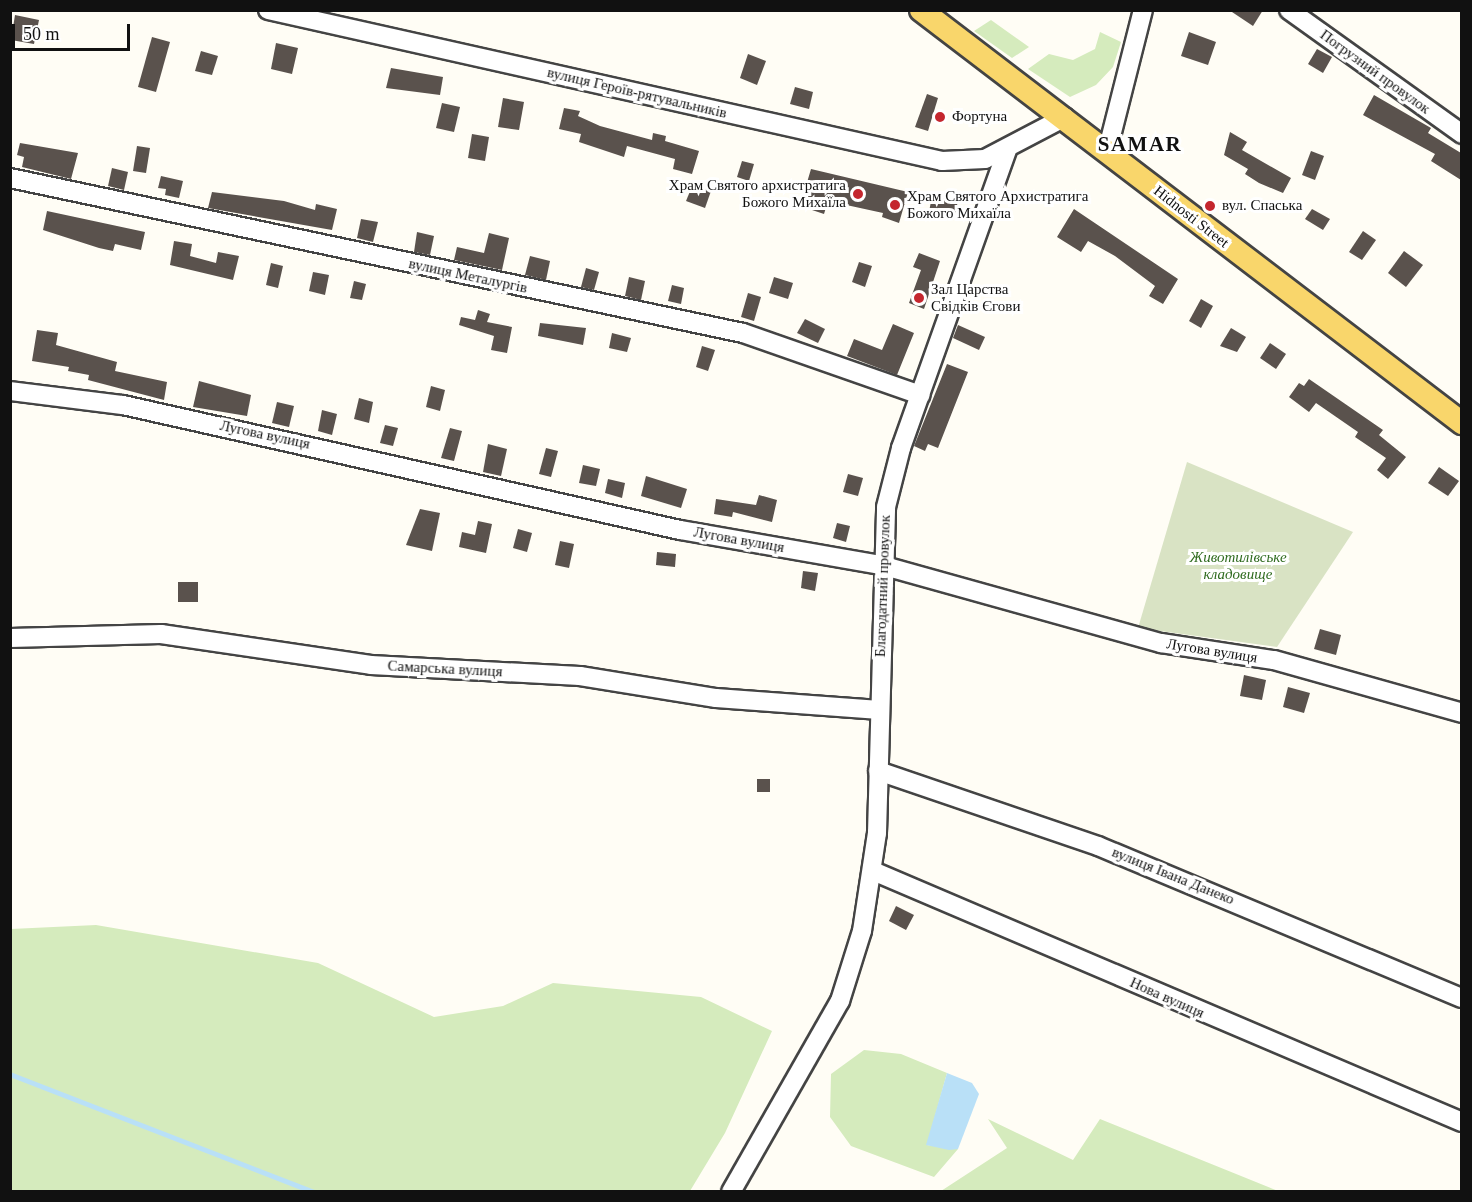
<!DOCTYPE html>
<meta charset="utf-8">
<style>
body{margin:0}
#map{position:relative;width:1472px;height:1202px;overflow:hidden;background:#fffdf5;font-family:Georgia,serif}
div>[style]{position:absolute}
.green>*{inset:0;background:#d5ebbd}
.cemetery>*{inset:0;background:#d9e3c4}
.water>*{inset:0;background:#b9e0f7}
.stream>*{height:4.5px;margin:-2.25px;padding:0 2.25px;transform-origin:2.25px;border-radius:2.25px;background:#b9e0f7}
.building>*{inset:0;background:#5a524d}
.roads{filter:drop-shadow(2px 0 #444) drop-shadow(-2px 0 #444) drop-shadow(0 2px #444) drop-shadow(0 -2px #444)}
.minor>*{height:18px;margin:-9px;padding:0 9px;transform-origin:9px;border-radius:9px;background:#fff}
.major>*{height:22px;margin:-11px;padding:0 11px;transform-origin:11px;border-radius:11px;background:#f9d66b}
.dots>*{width:16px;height:16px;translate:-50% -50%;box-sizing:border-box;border:3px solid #fff;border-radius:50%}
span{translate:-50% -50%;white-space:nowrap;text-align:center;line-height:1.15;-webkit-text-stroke:6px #fff;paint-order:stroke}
.street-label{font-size:15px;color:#111}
.poi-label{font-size:15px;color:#111}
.left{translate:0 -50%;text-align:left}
.right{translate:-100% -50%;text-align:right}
.park-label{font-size:15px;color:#2f6b1f;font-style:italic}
.district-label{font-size:21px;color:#111;font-weight:700;letter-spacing:1.5px}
.frame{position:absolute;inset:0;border:12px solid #111;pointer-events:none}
.scale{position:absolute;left:12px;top:24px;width:118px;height:27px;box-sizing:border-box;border:3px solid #111;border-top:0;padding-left:8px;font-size:18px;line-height:21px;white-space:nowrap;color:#111;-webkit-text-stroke:4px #fff;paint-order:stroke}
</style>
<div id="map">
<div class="green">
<div style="clip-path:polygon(991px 20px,1029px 47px,1012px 58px,974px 31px)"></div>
<div style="clip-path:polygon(1100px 32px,1121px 42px,1113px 67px,1096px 85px,1070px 97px,1028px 69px,1049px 54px,1073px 60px,1095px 49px)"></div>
<div style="clip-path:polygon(96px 925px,318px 963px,434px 1017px,503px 1006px,553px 983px,701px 997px,772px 1031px,725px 1133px,690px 1191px,11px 1191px,11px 929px)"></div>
<div style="clip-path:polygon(864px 1050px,901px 1054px,947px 1073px,927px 1145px,958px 1149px,934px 1177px,851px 1146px,830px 1117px,831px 1074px)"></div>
<div style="clip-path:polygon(988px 1119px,1073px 1160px,1100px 1119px,1278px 1191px,941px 1191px,1007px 1148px)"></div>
</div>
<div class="cemetery">
<div style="clip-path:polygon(1187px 462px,1353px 532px,1277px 647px,1138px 628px)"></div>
</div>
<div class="water">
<div style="clip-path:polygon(947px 1073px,972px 1083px,979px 1094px,958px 1149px,949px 1150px,926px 1145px)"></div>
</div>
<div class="stream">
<div style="left:10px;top:1074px;width:326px;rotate:21.2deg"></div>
</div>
<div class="building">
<div style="clip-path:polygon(1229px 10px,1263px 10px,1253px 26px)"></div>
<div style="clip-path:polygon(15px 15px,39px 20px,34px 44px,11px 40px)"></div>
<div style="clip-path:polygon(1189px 32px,1216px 42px,1208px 65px,1181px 56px)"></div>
<div style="clip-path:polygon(152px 37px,170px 42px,156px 92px,138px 87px)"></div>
<div style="clip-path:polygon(276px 43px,298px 48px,292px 74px,271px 69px)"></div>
<div style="clip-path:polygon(1317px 49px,1332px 57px,1323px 73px,1308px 64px)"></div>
<div style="clip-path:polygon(201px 51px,218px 56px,212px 75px,195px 71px)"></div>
<div style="clip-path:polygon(748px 54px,766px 61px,757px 85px,740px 78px)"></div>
<div style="clip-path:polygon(391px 68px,443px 77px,440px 95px,386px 88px)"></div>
<div style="clip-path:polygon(795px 87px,813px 92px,809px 109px,790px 104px)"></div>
<div style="clip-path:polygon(927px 94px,938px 98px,928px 131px,915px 127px)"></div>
<div style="clip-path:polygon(1374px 95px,1431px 128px,1428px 133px,1461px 153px,1461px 180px,1431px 161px,1435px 154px,1363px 115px)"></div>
<div style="clip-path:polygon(503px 98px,524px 102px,519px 130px,498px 127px)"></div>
<div style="clip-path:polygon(442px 103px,460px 107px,454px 132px,436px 128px)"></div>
<div style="clip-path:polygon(564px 108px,580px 111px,578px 116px,600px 126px,652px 140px,653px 133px,666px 136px,665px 141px,699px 151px,692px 174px,673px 169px,675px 159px,627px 146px,624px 157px,579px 142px,581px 134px,559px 129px)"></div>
<div style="clip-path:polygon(1230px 132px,1247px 142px,1242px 150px,1291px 178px,1283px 193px,1259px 183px,1245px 174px,1248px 169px,1224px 155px)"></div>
<div style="clip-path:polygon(472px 134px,489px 137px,485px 161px,468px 158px)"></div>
<div style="clip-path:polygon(20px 143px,78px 153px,71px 179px,22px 167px,24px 157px,17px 155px)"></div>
<div style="clip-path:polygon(137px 146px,150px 148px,146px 173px,133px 171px)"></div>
<div style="clip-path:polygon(1311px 151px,1324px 156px,1315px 180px,1302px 175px)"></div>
<div style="clip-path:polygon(742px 161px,754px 164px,749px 181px,737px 177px)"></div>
<div style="clip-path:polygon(112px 168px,128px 172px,124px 190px,108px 186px)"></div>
<div style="clip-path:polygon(811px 169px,908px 192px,899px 223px,882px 217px,883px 213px,828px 201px,824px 214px,800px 206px)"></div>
<div style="clip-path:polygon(161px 176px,183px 181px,179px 198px,165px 195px,166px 189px,158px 188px)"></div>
<div style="clip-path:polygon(693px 184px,711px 191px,705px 208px,686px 201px)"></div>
<div style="clip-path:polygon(212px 192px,284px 201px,315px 210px,316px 204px,337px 209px,332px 230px,208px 208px)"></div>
<div style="clip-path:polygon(932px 196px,958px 201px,954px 218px,929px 212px)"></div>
<div style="clip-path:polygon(1074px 209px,1178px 279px,1163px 304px,1149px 296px,1155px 286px,1115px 256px,1088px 241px,1081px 252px,1057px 237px)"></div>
<div style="clip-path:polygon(1312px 209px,1330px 219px,1323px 230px,1305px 219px)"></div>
<div style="clip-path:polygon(47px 211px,145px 232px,141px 250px,115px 244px,113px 251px,99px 248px,43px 230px)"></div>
<div style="clip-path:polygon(361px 219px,378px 222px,373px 242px,357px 238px)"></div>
<div style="clip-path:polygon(1363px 231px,1376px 240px,1362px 260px,1349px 252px)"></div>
<div style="clip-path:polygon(417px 232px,434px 236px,430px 255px,414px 252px)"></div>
<div style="clip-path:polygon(489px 233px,509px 238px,502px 270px,454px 260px,457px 247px,484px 253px)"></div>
<div style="clip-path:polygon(174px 241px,192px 244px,190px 256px,216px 263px,218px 252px,239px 256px,233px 280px,170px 265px)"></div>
<div style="clip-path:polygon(1404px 251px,1423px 265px,1406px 287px,1388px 273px)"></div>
<div style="clip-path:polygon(919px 253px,940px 261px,924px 309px,909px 303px,921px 270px,913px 267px)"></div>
<div style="clip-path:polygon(530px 256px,550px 261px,546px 280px,525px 275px)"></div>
<div style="clip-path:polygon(859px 262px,872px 266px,865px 287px,852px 282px)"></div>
<div style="clip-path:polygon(271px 263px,283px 266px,278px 288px,266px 285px)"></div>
<div style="clip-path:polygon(586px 268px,599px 272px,594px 290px,581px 287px)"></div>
<div style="clip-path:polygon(313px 272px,329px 275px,325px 295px,309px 291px)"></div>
<div style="clip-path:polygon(629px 277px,645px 281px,641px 300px,625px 296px)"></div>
<div style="clip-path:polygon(774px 277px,793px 283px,788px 299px,769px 293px)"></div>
<div style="clip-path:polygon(354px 281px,366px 284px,362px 300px,350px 298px)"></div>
<div style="clip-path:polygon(672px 285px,684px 288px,681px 304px,668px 301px)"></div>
<div style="clip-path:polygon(748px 293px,761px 297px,754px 321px,741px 317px)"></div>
<div style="clip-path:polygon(1201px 299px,1213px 306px,1201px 328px,1189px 321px)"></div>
<div style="clip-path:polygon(478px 310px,490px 314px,487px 322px,512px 327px,507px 353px,491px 350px,494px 336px,459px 325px,461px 317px,475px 320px)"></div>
<div style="clip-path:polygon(805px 319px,825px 329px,818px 343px,797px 333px)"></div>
<div style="clip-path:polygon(540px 323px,586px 328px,583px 345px,538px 336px)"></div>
<div style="clip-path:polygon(893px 324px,914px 333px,897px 375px,847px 356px,854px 339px,882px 350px)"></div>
<div style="clip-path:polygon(958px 325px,985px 337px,979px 350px,953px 338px)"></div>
<div style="clip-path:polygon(1231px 328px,1246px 337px,1237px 352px,1220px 346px)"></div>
<div style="clip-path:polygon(37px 330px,58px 333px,56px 345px,117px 362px,115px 371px,167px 382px,164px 400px,88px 380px,89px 375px,68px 371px,69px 367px,32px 361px)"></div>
<div style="clip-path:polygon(612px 333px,631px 338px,627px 352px,609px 348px)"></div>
<div style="clip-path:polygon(1270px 343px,1286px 354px,1276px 369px,1260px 358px)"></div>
<div style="clip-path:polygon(702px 346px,715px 350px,708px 371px,696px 367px)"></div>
<div style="clip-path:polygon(947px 364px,968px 372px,938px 448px,928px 444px,925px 451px,914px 446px)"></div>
<div style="clip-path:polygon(1309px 379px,1383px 430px,1379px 435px,1406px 457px,1388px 479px,1377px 470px,1386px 458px,1355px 437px,1358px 432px,1316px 403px,1309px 412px,1289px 397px,1299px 383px,1304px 386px)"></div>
<div style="clip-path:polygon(199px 381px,251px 395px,247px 416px,193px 407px)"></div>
<div style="clip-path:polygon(431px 386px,445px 390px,440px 411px,426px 407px)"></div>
<div style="clip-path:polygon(359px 398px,373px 402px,369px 423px,354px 419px)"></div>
<div style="clip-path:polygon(277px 402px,294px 406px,289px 427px,272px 423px)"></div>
<div style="clip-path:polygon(322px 410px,337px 414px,332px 435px,318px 431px)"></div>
<div style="clip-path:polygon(385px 425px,398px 428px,393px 446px,380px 443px)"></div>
<div style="clip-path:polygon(450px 428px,462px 431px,454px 461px,441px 458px)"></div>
<div style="clip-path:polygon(488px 444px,507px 449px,501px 476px,483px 472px)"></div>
<div style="clip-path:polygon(546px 448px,558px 451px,551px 477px,539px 474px)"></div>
<div style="clip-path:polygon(583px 465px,600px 469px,596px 486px,579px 483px)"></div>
<div style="clip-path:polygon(1439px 467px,1459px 481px,1448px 496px,1428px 483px)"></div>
<div style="clip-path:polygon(848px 474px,863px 478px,858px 496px,843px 492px)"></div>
<div style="clip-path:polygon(646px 476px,687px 489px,681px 508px,641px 496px)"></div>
<div style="clip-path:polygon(608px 479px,625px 483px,622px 498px,605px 493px)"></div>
<div style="clip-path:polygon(759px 495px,777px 500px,772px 522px,733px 512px,732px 517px,714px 514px,716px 499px,756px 505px)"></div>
<div style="clip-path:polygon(420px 509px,440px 513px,432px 551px,406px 545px)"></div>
<div style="clip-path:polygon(478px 521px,492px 524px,486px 553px,459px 547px,462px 532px,475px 535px)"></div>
<div style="clip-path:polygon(837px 523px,850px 526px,846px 542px,833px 538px)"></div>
<div style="clip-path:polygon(518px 529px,532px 533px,527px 552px,513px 548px)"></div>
<div style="clip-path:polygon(560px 541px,574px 544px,569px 568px,555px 565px)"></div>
<div style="clip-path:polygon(657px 552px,676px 554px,675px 567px,656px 565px)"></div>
<div style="clip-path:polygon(803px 571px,818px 573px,815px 591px,801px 588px)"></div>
<div style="clip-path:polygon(178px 582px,198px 582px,198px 602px,178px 602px)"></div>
<div style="clip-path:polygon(1320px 629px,1341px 635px,1336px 655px,1314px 649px)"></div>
<div style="clip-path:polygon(1244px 675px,1266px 680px,1262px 700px,1240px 696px)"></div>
<div style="clip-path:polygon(1288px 687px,1310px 693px,1304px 713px,1283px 707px)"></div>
<div style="clip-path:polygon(757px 779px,770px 779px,770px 792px,757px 792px)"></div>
<div style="clip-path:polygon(896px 906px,914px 915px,906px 930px,889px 921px)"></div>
</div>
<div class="roads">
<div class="minor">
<div style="left:268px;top:10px;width:691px;rotate:12.63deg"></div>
<div style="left:942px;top:161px;width:43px;rotate:-2.7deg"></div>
<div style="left:985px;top:159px;width:90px;rotate:-27.7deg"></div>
<div style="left:1289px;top:10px;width:213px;rotate:35.6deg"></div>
<div style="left:1107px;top:152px;width:146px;rotate:-75.8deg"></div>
<div style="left:10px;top:178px;width:749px;rotate:11.94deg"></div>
<div style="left:743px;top:333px;width:188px;rotate:19.3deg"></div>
<div style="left:10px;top:391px;width:114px;rotate:7.1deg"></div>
<div style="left:123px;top:405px;width:571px;rotate:12.65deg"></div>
<div style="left:680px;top:530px;width:204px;rotate:9.9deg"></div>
<div style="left:881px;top:565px;width:291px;rotate:15.6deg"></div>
<div style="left:1161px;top:643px;width:114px;rotate:8.6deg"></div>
<div style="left:1274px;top:660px;width:195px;rotate:15.7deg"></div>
<div style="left:10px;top:638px;width:151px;rotate:-1.5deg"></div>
<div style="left:161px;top:634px;width:212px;rotate:8.4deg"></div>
<div style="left:371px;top:665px;width:209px;rotate:3deg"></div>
<div style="left:580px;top:676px;width:138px;rotate:9.2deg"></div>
<div style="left:716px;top:698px;width:164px;rotate:4.2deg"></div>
<div style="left:878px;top:771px;width:232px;rotate:18.8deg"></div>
<div style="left:1098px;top:846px;width:394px;rotate:22.7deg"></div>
<div style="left:873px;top:871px;width:640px;rotate:23.08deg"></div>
<div style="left:731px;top:1192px;width:220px;rotate:-60.3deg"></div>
<div style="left:840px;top:1001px;width:73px;rotate:-72.6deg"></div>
<div style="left:862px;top:931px;width:99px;rotate:-81.3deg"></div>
<div style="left:877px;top:833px;width:326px;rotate:-88.4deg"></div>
<div style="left:886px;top:507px;width:61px;rotate:-75.7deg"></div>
<div style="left:901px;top:448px;width:315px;rotate:-70.4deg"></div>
</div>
<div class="major">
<div style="left:921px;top:10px;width:681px;rotate:37.36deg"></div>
</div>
</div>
<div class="dots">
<div style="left:940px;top:117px;background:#c4262e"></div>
<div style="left:858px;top:194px;background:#c4262e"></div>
<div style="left:895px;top:205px;background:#c4262e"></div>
<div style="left:1210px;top:206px;background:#c4262e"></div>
<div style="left:919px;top:298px;background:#c4262e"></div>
</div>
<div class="street-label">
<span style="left:1375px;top:72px;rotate:36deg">Погрузний провулок</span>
<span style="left:637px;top:93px;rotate:13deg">вулиця Героїв-рятувальників</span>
<span style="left:1191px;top:217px;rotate:38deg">Hidnosti Street</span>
<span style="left:468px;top:276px;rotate:12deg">вулиця Металургів</span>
<span style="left:265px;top:435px;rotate:12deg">Лугова вулиця</span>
<span style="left:739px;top:540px;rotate:10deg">Лугова вулиця</span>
<span style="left:883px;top:586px;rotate:-88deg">Благодатний провулок</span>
<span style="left:1212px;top:651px;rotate:9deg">Лугова вулиця</span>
<span style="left:445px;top:669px;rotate:3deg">Самарська вулиця</span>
<span style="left:1173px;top:876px;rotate:22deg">вулиця Івана Данеко</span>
<span style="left:1167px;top:998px;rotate:24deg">Нова вулиця</span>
</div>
<div class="poi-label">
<span class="left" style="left:952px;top:117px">Фортуна</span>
<span class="right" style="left:846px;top:194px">Храм Святого архистратига<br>Божого Михаїла</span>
<span class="left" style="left:907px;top:205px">Храм Святого Архистратига<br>Божого Михаїла</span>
<span class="left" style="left:1222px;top:206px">вул. Спаська</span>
<span class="left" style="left:931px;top:298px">Зал Царства<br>Свідків Єгови</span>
</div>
<div class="park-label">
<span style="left:1238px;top:566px">Животилівське<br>кладовище</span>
</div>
<div class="district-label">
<span style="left:1140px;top:144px">SAMAR</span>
</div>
<div class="frame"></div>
<div class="scale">50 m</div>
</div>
